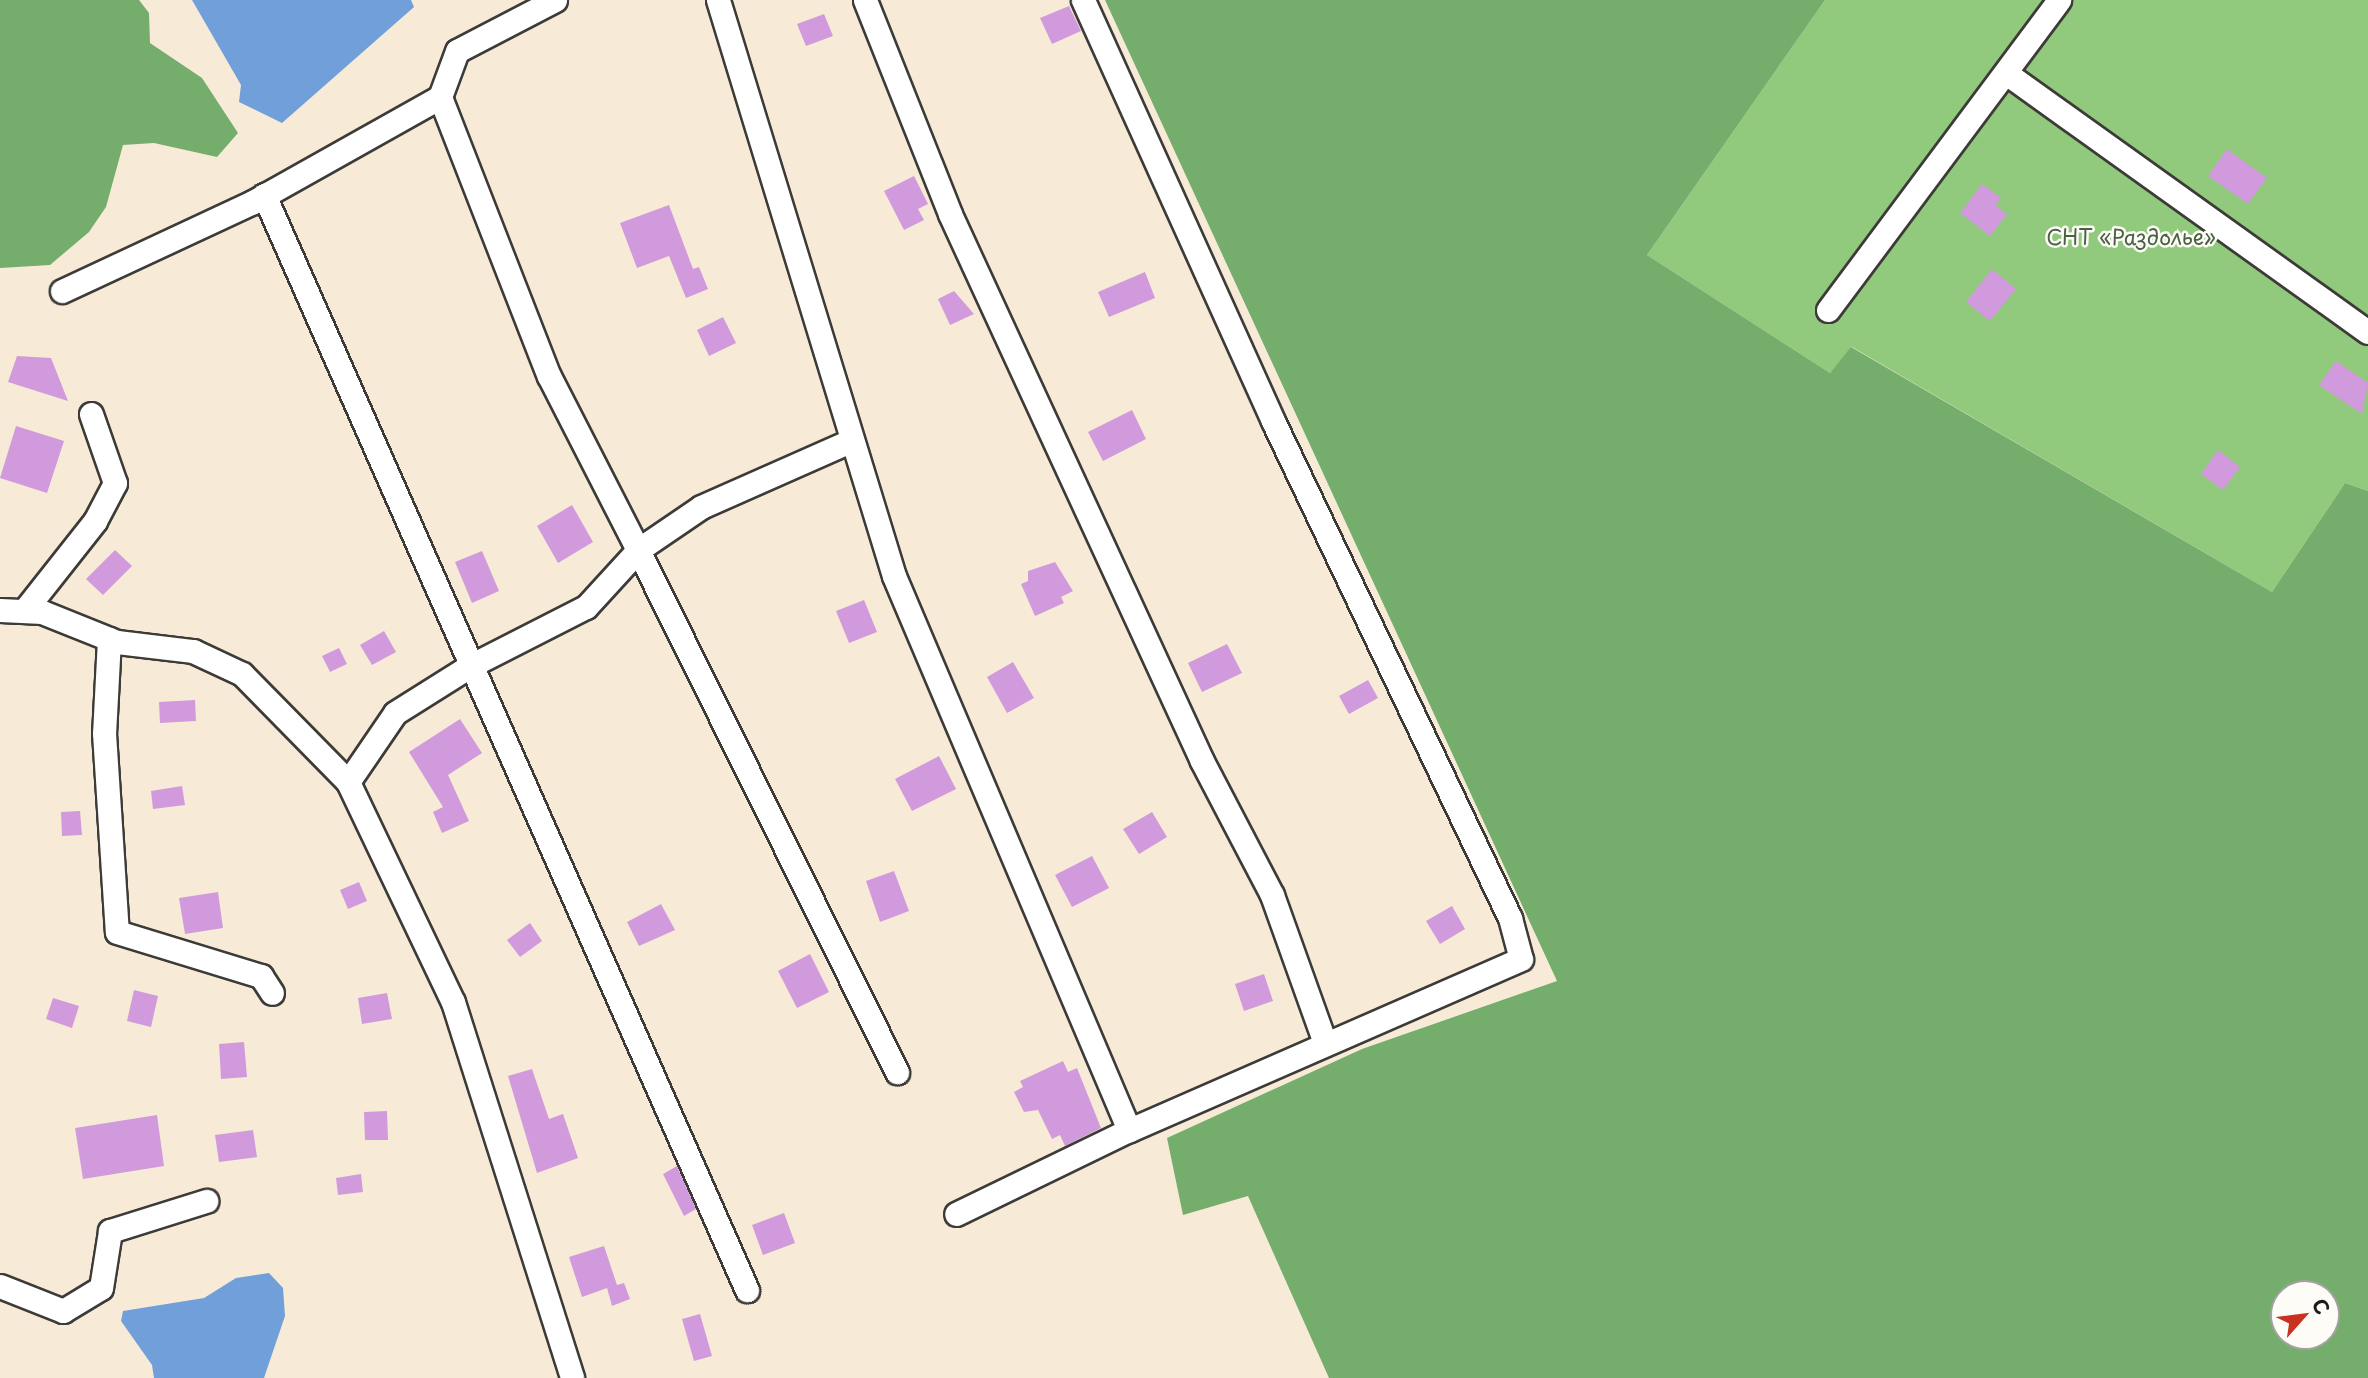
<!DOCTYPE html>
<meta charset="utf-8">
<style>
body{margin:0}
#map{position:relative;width:2368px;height:1378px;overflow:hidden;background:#f7ebd8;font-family:"Playpen Sans",sans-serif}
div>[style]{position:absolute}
.green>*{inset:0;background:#91c97d}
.forest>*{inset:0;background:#74ad6c}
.water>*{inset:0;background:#719fda}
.building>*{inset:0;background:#d19adc}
.roads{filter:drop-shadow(2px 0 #3d3b38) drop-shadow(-2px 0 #3d3b38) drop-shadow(0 2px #3d3b38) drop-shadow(0 -2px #3d3b38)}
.minor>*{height:23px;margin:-11.5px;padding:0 11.5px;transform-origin:11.5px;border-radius:11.5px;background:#fff}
span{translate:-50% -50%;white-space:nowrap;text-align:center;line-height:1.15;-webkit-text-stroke:5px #fdfcf7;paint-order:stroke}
.park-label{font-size:21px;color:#4b6143}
.north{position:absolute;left:2270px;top:1280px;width:70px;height:70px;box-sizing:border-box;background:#fdfcf7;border:2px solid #a3a29f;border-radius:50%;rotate:62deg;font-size:19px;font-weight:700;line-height:28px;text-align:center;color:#1c1c1c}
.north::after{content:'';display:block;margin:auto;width:24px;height:32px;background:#c8321e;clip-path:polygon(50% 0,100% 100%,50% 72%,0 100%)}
</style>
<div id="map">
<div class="green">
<div style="clip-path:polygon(1825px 0,2368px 0,2368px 491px,2345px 483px,2272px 592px,1852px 347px,1830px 373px,1647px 255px)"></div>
</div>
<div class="forest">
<div style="clip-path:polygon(0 0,139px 0,149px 13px,150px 43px,202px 78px,238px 133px,217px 157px,154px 143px,123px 145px,106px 207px,89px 232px,50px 265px,0 268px)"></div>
<div style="clip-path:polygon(evenodd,1105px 0,1825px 0,1647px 255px,1830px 373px,1851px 347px,2272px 592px,2345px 483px,2368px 491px,2368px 1378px,1329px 1378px,1248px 1196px,1183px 1215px,1167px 1138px,1362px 1049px,1557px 981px,1105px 0,2326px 1294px,2326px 1336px,2284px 1336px,2284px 1294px,2326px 1294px)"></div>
</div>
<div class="water">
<div style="clip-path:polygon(192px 0,411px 0,414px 7px,282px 123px,239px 102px,241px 85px)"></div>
<div style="clip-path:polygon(269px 1273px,283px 1288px,285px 1316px,264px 1378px,154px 1378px,152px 1365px,121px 1321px,123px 1311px,204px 1298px,236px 1278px)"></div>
</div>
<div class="building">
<div style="clip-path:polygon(1069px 6px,1081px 31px,1052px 44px,1040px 18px)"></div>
<div style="clip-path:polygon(824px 14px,833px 36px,806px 46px,797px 24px)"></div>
<div style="clip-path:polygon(2227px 149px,2267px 178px,2248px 204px,2208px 176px)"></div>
<div style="clip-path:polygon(914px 176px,928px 204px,918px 209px,924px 220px,904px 230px,884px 191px)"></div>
<div style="clip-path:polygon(1982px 184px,2001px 198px,1995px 205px,2007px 214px,1990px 236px,1960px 213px)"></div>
<div style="clip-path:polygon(669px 205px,693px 269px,699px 267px,708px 289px,686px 298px,669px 256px,637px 268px,620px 223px)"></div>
<div style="clip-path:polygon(1992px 269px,2016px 289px,1990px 321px,1966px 302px)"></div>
<div style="clip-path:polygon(1145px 272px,1155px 298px,1109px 317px,1098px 292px)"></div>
<div style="clip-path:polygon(954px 291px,974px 314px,950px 325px,938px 299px)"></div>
<div style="clip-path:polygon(723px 317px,736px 343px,709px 356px,697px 330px)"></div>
<div style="clip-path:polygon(17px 356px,51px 358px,68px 401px,8px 382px)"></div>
<div style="clip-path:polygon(2336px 361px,2368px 383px,2362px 414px,2319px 385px)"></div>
<div style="clip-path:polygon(1132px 410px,1146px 439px,1103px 461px,1088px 432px)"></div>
<div style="clip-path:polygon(16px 426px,64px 441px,47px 493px,0 478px)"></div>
<div style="clip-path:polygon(2218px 450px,2240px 467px,2223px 490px,2201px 474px)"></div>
<div style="clip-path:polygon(572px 505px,593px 542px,558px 563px,537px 526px)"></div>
<div style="clip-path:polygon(115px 550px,132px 566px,103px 595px,86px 579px)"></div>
<div style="clip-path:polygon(482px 551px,499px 591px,472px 603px,455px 562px)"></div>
<div style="clip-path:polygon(1055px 562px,1073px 591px,1061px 597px,1064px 603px,1035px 616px,1021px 584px,1028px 581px,1028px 571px)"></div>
<div style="clip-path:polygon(864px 600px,877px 632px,849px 643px,836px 611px)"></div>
<div style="clip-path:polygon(384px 631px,396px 652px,372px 665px,360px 645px)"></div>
<div style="clip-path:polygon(1227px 644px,1242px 673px,1202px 692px,1188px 663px)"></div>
<div style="clip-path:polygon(339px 648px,347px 664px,330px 672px,322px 656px)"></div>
<div style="clip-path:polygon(1013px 662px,1034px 698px,1007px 713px,987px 677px)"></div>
<div style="clip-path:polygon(1368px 680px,1378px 698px,1349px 714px,1339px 696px)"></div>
<div style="clip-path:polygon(195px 700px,196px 721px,160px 723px,159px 702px)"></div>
<div style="clip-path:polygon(460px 719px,482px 753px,448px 775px,469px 821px,442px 833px,433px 812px,443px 807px,409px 752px)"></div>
<div style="clip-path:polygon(939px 756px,956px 789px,912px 811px,895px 779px)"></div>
<div style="clip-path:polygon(182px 786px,185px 805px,153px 809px,151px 791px)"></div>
<div style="clip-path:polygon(80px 811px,82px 835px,62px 836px,61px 812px)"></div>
<div style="clip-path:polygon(1152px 812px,1167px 837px,1139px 854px,1123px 829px)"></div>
<div style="clip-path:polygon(1092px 856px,1109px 888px,1072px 907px,1055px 875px)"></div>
<div style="clip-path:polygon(894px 871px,909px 911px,880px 922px,866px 881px)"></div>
<div style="clip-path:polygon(359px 882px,367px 901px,348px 909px,340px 890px)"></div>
<div style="clip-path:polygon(218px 892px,223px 928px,185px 934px,179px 898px)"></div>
<div style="clip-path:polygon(661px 904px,675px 930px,639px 946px,627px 922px)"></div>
<div style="clip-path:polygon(1452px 906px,1465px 929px,1440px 944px,1426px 921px)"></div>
<div style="clip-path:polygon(530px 923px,542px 941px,520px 957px,507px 940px)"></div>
<div style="clip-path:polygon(810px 954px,829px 992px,797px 1008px,778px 971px)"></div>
<div style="clip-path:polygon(1264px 974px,1273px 1001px,1244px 1011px,1235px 984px)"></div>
<div style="clip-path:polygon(134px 990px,158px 996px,151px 1027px,127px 1021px)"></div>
<div style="clip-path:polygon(387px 993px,392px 1019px,362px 1024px,358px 998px)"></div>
<div style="clip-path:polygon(53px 998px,79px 1006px,72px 1028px,46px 1019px)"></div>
<div style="clip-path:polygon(244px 1042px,247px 1077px,221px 1079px,219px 1044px)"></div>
<div style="clip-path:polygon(1063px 1061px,1068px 1072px,1077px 1068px,1101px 1128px,1065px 1146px,1060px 1135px,1052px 1139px,1038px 1110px,1024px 1112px,1014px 1092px,1023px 1087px,1020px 1081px)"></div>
<div style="clip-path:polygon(532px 1069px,549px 1119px,563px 1114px,578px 1158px,537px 1173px,508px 1076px)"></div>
<div style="clip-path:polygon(387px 1111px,388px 1140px,365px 1140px,364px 1112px)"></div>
<div style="clip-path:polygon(157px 1115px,164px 1166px,83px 1179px,75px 1128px)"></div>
<div style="clip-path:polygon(253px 1130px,257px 1157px,219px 1162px,215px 1135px)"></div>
<div style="clip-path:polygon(677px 1166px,696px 1209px,684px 1216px,663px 1174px)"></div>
<div style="clip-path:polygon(361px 1174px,363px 1192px,338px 1195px,336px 1178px)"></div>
<div style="clip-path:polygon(784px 1213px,795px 1243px,763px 1255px,752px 1225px)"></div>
<div style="clip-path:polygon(604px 1246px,617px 1285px,624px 1283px,630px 1299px,612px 1306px,607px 1288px,582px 1297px,569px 1257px)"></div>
<div style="clip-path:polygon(700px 1314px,712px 1356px,694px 1361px,682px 1319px)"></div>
</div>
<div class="roads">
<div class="minor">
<div style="left:555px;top:0;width:110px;rotate:152.5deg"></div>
<div style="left:457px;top:51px;width:49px;rotate:110.3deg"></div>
<div style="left:440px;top:97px;width:300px;rotate:68.7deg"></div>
<div style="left:549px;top:376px;width:195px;rotate:62.9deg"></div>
<div style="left:638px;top:550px;width:76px;rotate:-34.3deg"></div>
<div style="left:701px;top:507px;width:165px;rotate:-23.9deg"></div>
<div style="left:718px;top:0;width:602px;rotate:73.01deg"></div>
<div style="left:894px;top:576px;width:602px;rotate:67.01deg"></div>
<div style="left:1129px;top:1130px;width:192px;rotate:154.1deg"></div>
<div style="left:865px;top:0;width:230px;rotate:68.3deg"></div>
<div style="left:950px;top:214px;width:602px;rotate:65.26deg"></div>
<div style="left:1202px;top:761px;width:151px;rotate:62.4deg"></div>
<div style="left:1272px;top:895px;width:157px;rotate:70.3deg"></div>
<div style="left:1083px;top:0;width:462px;rotate:65.7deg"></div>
<div style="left:1273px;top:421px;width:551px;rotate:64.51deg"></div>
<div style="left:1510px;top:918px;width:42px;rotate:75deg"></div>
<div style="left:1521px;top:959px;width:428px;rotate:156.4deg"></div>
<div style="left:2006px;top:73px;width:445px;rotate:35.6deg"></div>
<div style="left:264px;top:195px;width:1197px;rotate:66.2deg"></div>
<div style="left:62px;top:291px;width:211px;rotate:-25deg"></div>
<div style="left:253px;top:202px;width:214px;rotate:-29.3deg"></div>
<div style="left:1828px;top:310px;width:387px;rotate:-53.3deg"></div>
<div style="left:0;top:610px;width:42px;rotate:2.7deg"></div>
<div style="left:42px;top:612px;width:81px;rotate:21.8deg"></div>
<div style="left:117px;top:642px;width:77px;rotate:6.8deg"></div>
<div style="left:193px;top:651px;width:54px;rotate:25.1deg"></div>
<div style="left:242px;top:674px;width:151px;rotate:45.5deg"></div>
<div style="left:348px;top:782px;width:244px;rotate:64.5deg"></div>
<div style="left:453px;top:1002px;width:394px;rotate:72.4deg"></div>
<div style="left:24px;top:611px;width:115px;rotate:-51.7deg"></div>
<div style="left:95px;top:521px;width:43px;rotate:-62.2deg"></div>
<div style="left:115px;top:483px;width:73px;rotate:-109.2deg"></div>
<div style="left:109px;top:639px;width:94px;rotate:93deg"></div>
<div style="left:104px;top:733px;width:199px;rotate:86.3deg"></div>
<div style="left:117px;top:932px;width:151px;rotate:17deg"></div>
<div style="left:261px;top:976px;width:20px;rotate:57deg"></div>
<div style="left:348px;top:782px;width:83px;rotate:-55.7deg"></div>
<div style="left:395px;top:713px;width:86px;rotate:-32.2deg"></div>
<div style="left:468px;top:667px;width:132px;rotate:-27deg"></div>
<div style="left:586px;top:607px;width:77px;rotate:-47.6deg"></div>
<div style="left:638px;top:550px;width:583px;rotate:63.61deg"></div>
<div style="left:0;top:1286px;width:68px;rotate:21.6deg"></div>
<div style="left:63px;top:1311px;width:44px;rotate:-31.2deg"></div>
<div style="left:101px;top:1288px;width:58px;rotate:-81deg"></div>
<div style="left:110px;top:1231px;width:101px;rotate:-17.4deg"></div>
</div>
</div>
<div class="park-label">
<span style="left:2131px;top:236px">СНТ «Раздолье»</span>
</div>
<div class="north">С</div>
</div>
